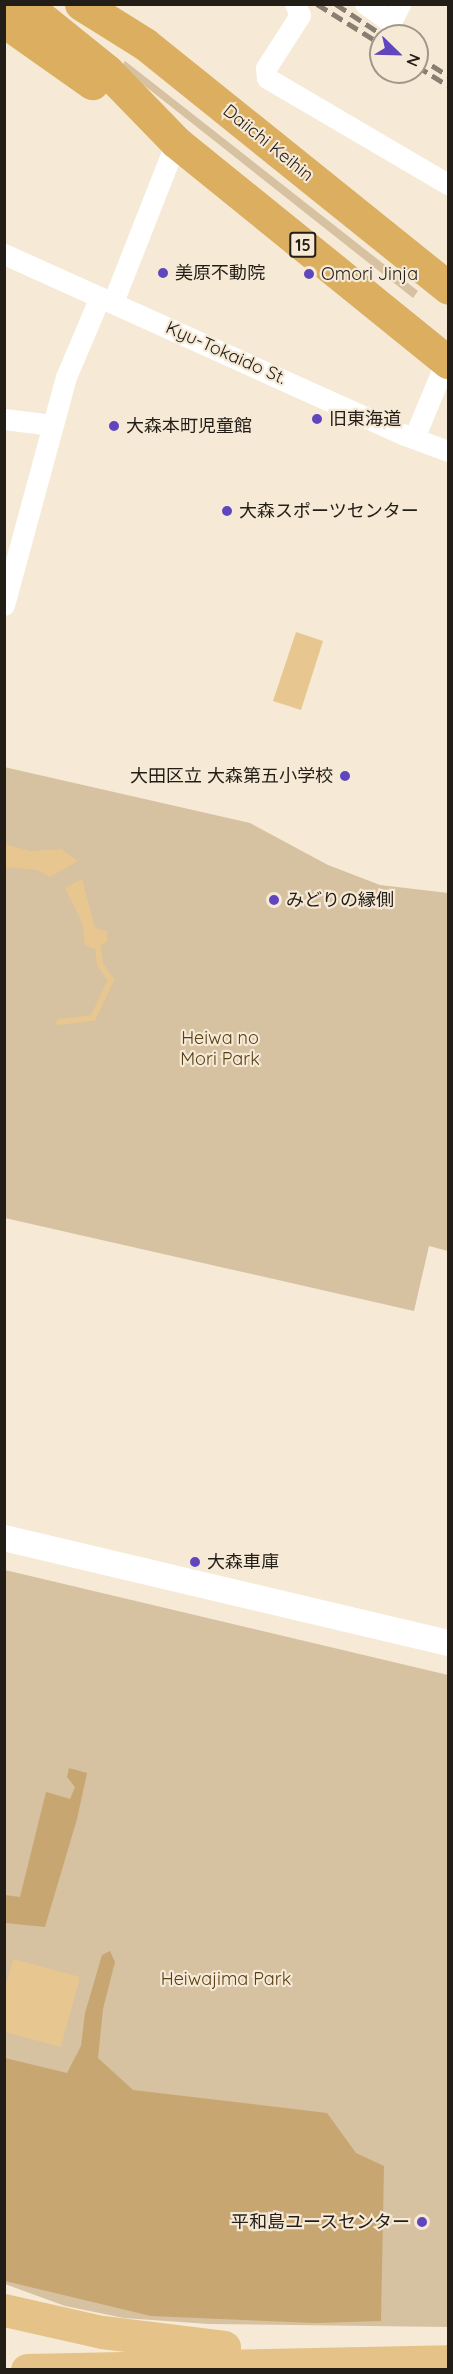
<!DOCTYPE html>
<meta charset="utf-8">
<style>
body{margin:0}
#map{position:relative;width:453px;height:2374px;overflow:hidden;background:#f6e9d6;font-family:Quicksand,"Noto Sans JP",sans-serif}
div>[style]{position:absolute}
.green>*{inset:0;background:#d6c1a1}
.forest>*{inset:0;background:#c8a672}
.water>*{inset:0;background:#e8c690}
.stream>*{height:6px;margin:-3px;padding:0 3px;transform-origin:3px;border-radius:3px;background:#e8c690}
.minor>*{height:21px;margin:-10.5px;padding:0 10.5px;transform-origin:10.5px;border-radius:10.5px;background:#fff}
.tertiary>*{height:26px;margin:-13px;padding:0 13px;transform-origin:13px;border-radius:13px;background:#fff}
.primary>*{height:33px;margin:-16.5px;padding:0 16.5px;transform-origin:16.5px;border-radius:16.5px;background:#e4c288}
.trunk>*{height:33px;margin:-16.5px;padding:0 16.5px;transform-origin:16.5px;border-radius:16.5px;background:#dbae60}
.rail>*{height:4.5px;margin-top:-2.25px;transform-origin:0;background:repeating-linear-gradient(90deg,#887f72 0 12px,transparent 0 18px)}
.dots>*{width:16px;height:16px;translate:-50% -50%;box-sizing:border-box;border:3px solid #f6e9d6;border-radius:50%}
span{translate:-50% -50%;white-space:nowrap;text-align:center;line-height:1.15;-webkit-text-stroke:4.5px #f6e9d6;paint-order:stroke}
.shield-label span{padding:2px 4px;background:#f6e9d6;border:2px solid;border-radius:4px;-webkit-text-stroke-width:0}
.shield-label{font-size:16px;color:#221d16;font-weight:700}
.street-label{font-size:18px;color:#221d16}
.poi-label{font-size:18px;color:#221d16}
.left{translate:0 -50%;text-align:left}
.right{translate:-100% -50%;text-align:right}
.park-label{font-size:18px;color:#584016}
.frame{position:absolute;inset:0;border:6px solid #221d16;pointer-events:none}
.north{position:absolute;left:369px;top:24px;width:60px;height:60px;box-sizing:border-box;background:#f6e9d6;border:2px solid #a19789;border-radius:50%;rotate:113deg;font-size:16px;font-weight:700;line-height:24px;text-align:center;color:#221d16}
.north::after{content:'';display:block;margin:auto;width:21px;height:27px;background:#6046be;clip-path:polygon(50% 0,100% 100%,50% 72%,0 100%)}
</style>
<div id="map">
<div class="green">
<div style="clip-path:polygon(125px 61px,418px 291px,413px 298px,121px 67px)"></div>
<div style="clip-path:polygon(4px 767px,250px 823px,328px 865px,380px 885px,448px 893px,448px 1251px,429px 1246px,414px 1311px,5px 1218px)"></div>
<div style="clip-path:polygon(5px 1570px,448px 1675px,448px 2327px,209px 2324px,124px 2318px,65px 2306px,5px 2284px)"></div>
</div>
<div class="forest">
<div style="clip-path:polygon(69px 1768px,87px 1773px,77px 1819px,45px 1927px,5px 1923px,5px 1895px,20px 1897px,46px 1792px,70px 1799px,75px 1787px,67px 1777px)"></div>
<div style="clip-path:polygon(110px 1951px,115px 1962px,103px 2009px,98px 2058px,133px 2090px,327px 2113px,356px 2153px,384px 2166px,381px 2321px,315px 2323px,151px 2316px,5px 2281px,5px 2058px,67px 2073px,81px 2046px,85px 2013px,102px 1955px)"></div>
</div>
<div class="water">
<div style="clip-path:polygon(296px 632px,323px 641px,301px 710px,273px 701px)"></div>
<div style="clip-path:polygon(5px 844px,30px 851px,61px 849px,78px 861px,50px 877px,37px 870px,5px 867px)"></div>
<div style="clip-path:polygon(82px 879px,95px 928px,107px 931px,107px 941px,97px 950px,85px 945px,82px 922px,65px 888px)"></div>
<div style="clip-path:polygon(13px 1959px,80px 1977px,61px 2047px,5px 2032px,5px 1990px)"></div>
</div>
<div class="stream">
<div style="left:59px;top:1022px;width:34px;rotate:-7deg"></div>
<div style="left:93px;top:1018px;width:42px;rotate:-64.7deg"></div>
<div style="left:111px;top:980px;width:19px;rotate:-125deg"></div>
<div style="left:100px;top:964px;width:23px;rotate:-97deg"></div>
</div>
<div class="minor">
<div style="left:295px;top:4px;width:12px;rotate:66deg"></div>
<div style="left:300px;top:15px;width:63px;rotate:122.7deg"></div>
<div style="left:266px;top:68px;width:10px;rotate:84deg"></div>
<div style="left:267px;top:78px;width:210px;rotate:30.4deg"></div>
<div style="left:365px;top:4px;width:32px;rotate:35deg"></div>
<div style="left:391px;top:22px;width:20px;rotate:-63deg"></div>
<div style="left:4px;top:254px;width:437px;rotate:24.3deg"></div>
<div style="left:402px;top:434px;width:49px;rotate:20.3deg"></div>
<div style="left:113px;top:302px;width:172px;rotate:-68.5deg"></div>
<div style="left:4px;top:419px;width:49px;rotate:7deg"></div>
<div style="left:414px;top:438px;width:89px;rotate:-67.5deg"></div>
<div style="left:4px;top:605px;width:236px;rotate:-74.8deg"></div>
<div style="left:66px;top:377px;width:87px;rotate:-67deg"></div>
</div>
<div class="tertiary">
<div style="left:4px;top:1538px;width:456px;rotate:13.3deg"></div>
</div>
<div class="primary">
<div style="left:4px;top:2310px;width:100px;rotate:12.7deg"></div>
<div style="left:102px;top:2332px;width:123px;rotate:7deg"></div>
<div style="left:27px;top:2370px;width:421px;rotate:-1.2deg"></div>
</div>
<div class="trunk">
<div style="left:24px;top:4px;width:107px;rotate:38.9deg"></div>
<div style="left:107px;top:71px;width:99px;rotate:45.8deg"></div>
<div style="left:176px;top:142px;width:350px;rotate:39deg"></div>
<div style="left:81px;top:4px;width:75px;rotate:32deg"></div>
<div style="left:145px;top:44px;width:389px;rotate:38.8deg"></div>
<div style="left:4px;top:21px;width:108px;rotate:35.2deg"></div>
</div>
<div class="rail">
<div style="left:317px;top:4px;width:75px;rotate:32deg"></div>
<div style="left:336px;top:4px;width:54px;rotate:33.7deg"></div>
<div style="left:417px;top:56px;width:36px;rotate:32deg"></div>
<div style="left:417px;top:66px;width:36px;rotate:32deg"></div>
</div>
<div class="dots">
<div style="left:163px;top:273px;background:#6046be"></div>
<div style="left:309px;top:274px;background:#6046be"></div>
<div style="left:317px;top:419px;background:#6046be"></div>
<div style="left:114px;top:426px;background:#6046be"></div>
<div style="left:227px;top:511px;background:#6046be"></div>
<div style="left:345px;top:776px;background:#6046be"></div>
<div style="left:274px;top:900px;background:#6046be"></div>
<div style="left:195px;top:1562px;background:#6046be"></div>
<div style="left:422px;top:2222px;background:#6046be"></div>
</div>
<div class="shield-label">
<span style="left:303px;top:245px">15</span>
</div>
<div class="street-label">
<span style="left:268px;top:143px;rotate:39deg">Daiichi Keihin</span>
<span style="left:226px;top:353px;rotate:24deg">Kyu-Tokaido St.</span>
</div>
<div class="poi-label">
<span class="left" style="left:175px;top:273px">美原不動院</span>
<span class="left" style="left:321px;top:274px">Omori Jinja</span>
<span class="left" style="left:329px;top:419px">旧東海道</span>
<span class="left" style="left:126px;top:426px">大森本町児童館</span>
<span class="left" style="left:239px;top:511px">大森スポーツセンター</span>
<span class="right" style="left:333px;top:776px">大田区立 大森第五小学校</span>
<span class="left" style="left:286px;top:900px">みどりの縁側</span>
<span class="left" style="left:207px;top:1562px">大森車庫</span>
<span class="right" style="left:410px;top:2222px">平和島ユースセンター</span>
</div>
<div class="park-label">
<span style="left:220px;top:1049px">Heiwa no<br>Mori Park</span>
<span style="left:226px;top:1979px">Heiwajima Park</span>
</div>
<div class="frame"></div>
<div class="north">N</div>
</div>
